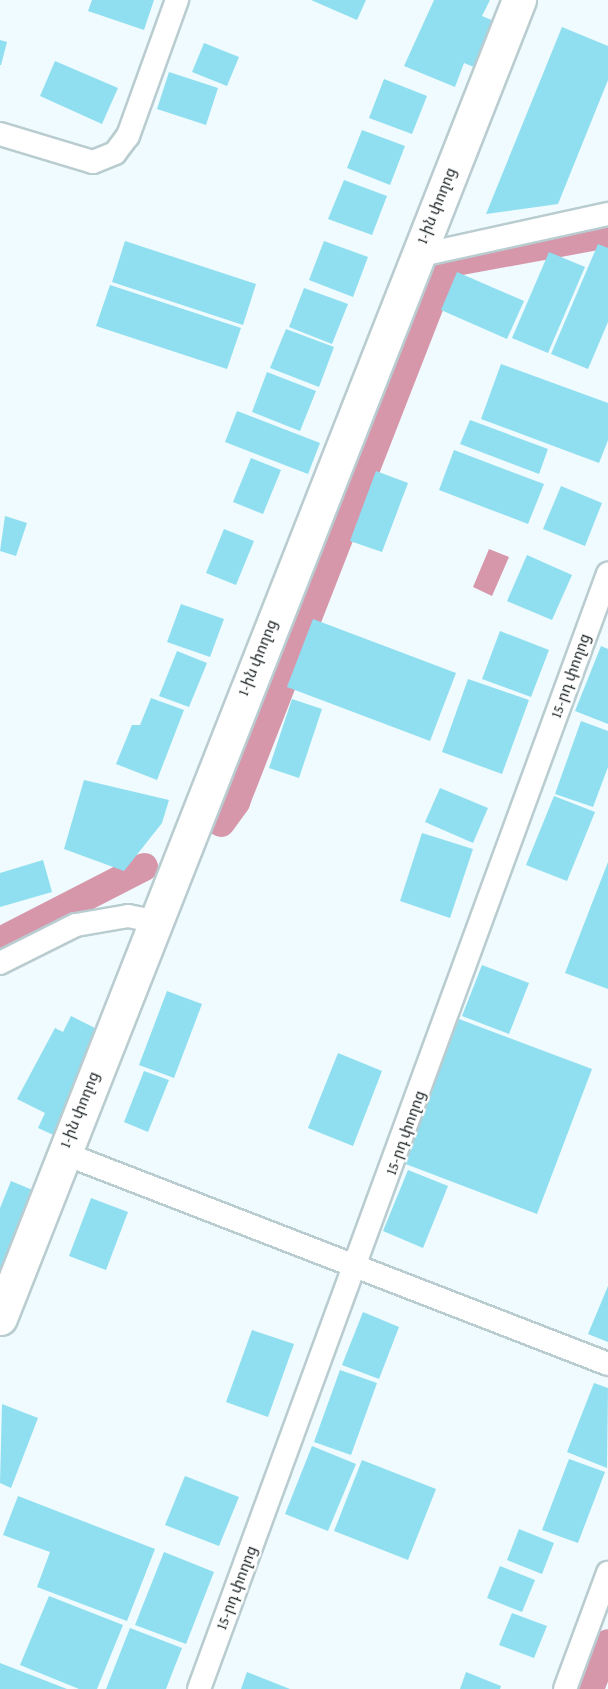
<!DOCTYPE html>
<meta charset="utf-8">
<style>
body{margin:0}
#map{position:relative;width:608px;height:1689px;overflow:hidden;background:#effbfe;font-family:"Crimson Pro","Noto Sans Armenian",serif}
div>[style]{position:absolute}
.water>*{inset:0;background:#d797ab}
.canal>*{height:28px;margin:-14px;padding:0 14px;transform-origin:14px;border-radius:14px;background:#d797ab}
.building>*{inset:0;background:#90dff1}
.roads{filter:drop-shadow(2px 0 #b9ccd0) drop-shadow(-2px 0 #b9ccd0) drop-shadow(0 2px #b9ccd0) drop-shadow(0 -2px #b9ccd0)}
.street>*{height:22px;margin:-11px;padding:0 11px;transform-origin:11px;border-radius:11px;background:#fff}
.secondary>*{height:33px;margin:-16.5px;padding:0 16.5px;transform-origin:16.5px;border-radius:16.5px;background:#fff}
span{translate:-50% -50%;white-space:nowrap;text-align:center;line-height:1.15;-webkit-text-stroke:4.5px #fff;paint-order:stroke}
.street-label{font-size:15px;color:#1a2223}
</style>
<div id="map">
<div class="water">
<div style="clip-path:polygon(489px 549px,509px 557px,492px 596px,473px 587px)"></div>
</div>
<div class="canal">
<div style="left:221px;top:823px;width:26px;rotate:-54deg"></div>
<div style="left:236px;top:802px;width:558px;rotate:-68.68deg"></div>
<div style="left:439px;top:282px;width:26px;rotate:-50deg"></div>
<div style="left:456px;top:262px;width:155px;rotate:-10.4deg"></div>
<div style="left:0;top:941px;width:162px;rotate:-27.2deg"></div>
<div style="left:590px;top:1689px;width:49px;rotate:-68.6deg"></div>
</div>
<div class="building">
<div style="clip-path:polygon(92px 0,154px 0,144px 30px,88px 11px)"></div>
<div style="clip-path:polygon(311px 0,366px 0,357px 20px)"></div>
<div style="clip-path:polygon(434px 0,490px 0,482px 16px,501px 24px,481px 70px,464px 63px,455px 87px,404px 66px)"></div>
<div style="clip-path:polygon(562px 27px,608px 46px,608px 80px,558px 204px,486px 214px)"></div>
<div style="clip-path:polygon(0 40px,7px 42px,1px 65px,0 65px)"></div>
<div style="clip-path:polygon(204px 43px,239px 57px,227px 86px,192px 72px)"></div>
<div style="clip-path:polygon(55px 61px,118px 88px,102px 124px,40px 96px)"></div>
<div style="clip-path:polygon(169px 72px,218px 88px,206px 125px,157px 109px)"></div>
<div style="clip-path:polygon(384px 79px,427px 96px,412px 134px,369px 118px)"></div>
<div style="clip-path:polygon(362px 130px,405px 146px,390px 185px,347px 168px)"></div>
<div style="clip-path:polygon(344px 180px,387px 196px,372px 235px,328px 219px)"></div>
<div style="clip-path:polygon(125px 241px,256px 284px,243px 325px,112px 282px)"></div>
<div style="clip-path:polygon(324px 241px,368px 257px,353px 297px,309px 280px)"></div>
<div style="clip-path:polygon(598px 244px,608px 248px,608px 322px,588px 369px,551px 354px)"></div>
<div style="clip-path:polygon(549px 252px,585px 267px,548px 353px,512px 338px)"></div>
<div style="clip-path:polygon(457px 272px,524px 301px,507px 339px,441px 310px)"></div>
<div style="clip-path:polygon(110px 285px,241px 328px,227px 369px,96px 326px)"></div>
<div style="clip-path:polygon(304px 288px,348px 304px,332px 344px,289px 327px)"></div>
<div style="clip-path:polygon(286px 329px,334px 347px,319px 387px,270px 368px)"></div>
<div style="clip-path:polygon(501px 364px,608px 403px,608px 440px,599px 463px,481px 419px)"></div>
<div style="clip-path:polygon(267px 372px,316px 391px,300px 431px,252px 412px)"></div>
<div style="clip-path:polygon(237px 411px,320px 443px,308px 474px,225px 442px)"></div>
<div style="clip-path:polygon(470px 420px,548px 449px,539px 474px,460px 444px)"></div>
<div style="clip-path:polygon(454px 450px,544px 484px,528px 524px,439px 490px)"></div>
<div style="clip-path:polygon(251px 458px,281px 470px,263px 514px,233px 502px)"></div>
<div style="clip-path:polygon(376px 471px,408px 483px,382px 552px,350px 541px)"></div>
<div style="clip-path:polygon(561px 486px,602px 503px,585px 546px,543px 529px)"></div>
<div style="clip-path:polygon(5px 516px,27px 523px,16px 556px,0 551px)"></div>
<div style="clip-path:polygon(224px 529px,254px 541px,236px 585px,206px 573px)"></div>
<div style="clip-path:polygon(527px 555px,572px 575px,552px 620px,507px 601px)"></div>
<div style="clip-path:polygon(181px 604px,224px 619px,210px 657px,167px 642px)"></div>
<div style="clip-path:polygon(313px 619px,456px 673px,430px 741px,287px 687px)"></div>
<div style="clip-path:polygon(500px 631px,549px 650px,531px 697px,482px 679px)"></div>
<div style="clip-path:polygon(601px 646px,608px 649px,608px 724px,575px 711px)"></div>
<div style="clip-path:polygon(177px 651px,207px 663px,189px 707px,159px 696px)"></div>
<div style="clip-path:polygon(468px 679px,529px 700px,502px 774px,442px 752px)"></div>
<div style="clip-path:polygon(151px 698px,184px 710px,157px 780px,116px 764px,132px 725px,140px 725px)"></div>
<div style="clip-path:polygon(292px 699px,322px 709px,299px 778px,269px 768px)"></div>
<div style="clip-path:polygon(581px 721px,608px 731px,608px 767px,593px 807px,555px 794px)"></div>
<div style="clip-path:polygon(84px 780px,169px 800px,162px 823px,124px 871px,64px 849px)"></div>
<div style="clip-path:polygon(440px 788px,488px 808px,473px 843px,425px 822px)"></div>
<div style="clip-path:polygon(554px 796px,595px 812px,567px 881px,526px 865px)"></div>
<div style="clip-path:polygon(422px 833px,473px 849px,450px 918px,400px 901px)"></div>
<div style="clip-path:polygon(43px 860px,52px 892px,0 907px,0 873px)"></div>
<div style="clip-path:polygon(608px 862px,608px 989px,565px 973px)"></div>
<div style="clip-path:polygon(482px 965px,529px 983px,509px 1034px,462px 1016px)"></div>
<div style="clip-path:polygon(167px 991px,202px 1004px,174px 1078px,139px 1065px)"></div>
<div style="clip-path:polygon(71px 1016px,101px 1031px,62px 1112px,69px 1115px,58px 1137px,38px 1128px,45px 1113px,17px 1099px,55px 1028px,63px 1032px)"></div>
<div style="clip-path:polygon(459px 1019px,592px 1069px,537px 1214px,403px 1163px)"></div>
<div style="clip-path:polygon(338px 1053px,382px 1071px,353px 1146px,308px 1128px)"></div>
<div style="clip-path:polygon(144px 1071px,169px 1080px,148px 1132px,124px 1122px)"></div>
<div style="clip-path:polygon(408px 1170px,448px 1186px,423px 1248px,383px 1231px)"></div>
<div style="clip-path:polygon(11px 1181px,35px 1191px,0 1275px,0 1208px)"></div>
<div style="clip-path:polygon(91px 1198px,128px 1212px,106px 1270px,69px 1256px)"></div>
<div style="clip-path:polygon(608px 1286px,608px 1342px,588px 1334px)"></div>
<div style="clip-path:polygon(363px 1312px,399px 1327px,379px 1379px,342px 1365px)"></div>
<div style="clip-path:polygon(252px 1330px,294px 1344px,268px 1417px,226px 1402px)"></div>
<div style="clip-path:polygon(340px 1370px,377px 1383px,351px 1455px,314px 1442px)"></div>
<div style="clip-path:polygon(594px 1383px,608px 1388px,607px 1468px,567px 1452px)"></div>
<div style="clip-path:polygon(2px 1404px,38px 1418px,11px 1488px,0 1483px)"></div>
<div style="clip-path:polygon(312px 1446px,356px 1464px,328px 1531px,285px 1514px)"></div>
<div style="clip-path:polygon(569px 1459px,605px 1472px,578px 1543px,542px 1530px)"></div>
<div style="clip-path:polygon(362px 1460px,436px 1489px,408px 1560px,334px 1531px)"></div>
<div style="clip-path:polygon(185px 1476px,239px 1497px,219px 1546px,165px 1525px)"></div>
<div style="clip-path:polygon(18px 1496px,155px 1549px,127px 1621px,37px 1587px,50px 1552px,3px 1535px)"></div>
<div style="clip-path:polygon(519px 1529px,554px 1543px,542px 1574px,507px 1560px)"></div>
<div style="clip-path:polygon(164px 1552px,214px 1572px,186px 1644px,135px 1625px)"></div>
<div style="clip-path:polygon(500px 1566px,535px 1580px,522px 1612px,487px 1598px)"></div>
<div style="clip-path:polygon(49px 1596px,123px 1625px,97px 1689px,79px 1689px,20px 1665px)"></div>
<div style="clip-path:polygon(512px 1613px,547px 1626px,534px 1658px,499px 1645px)"></div>
<div style="clip-path:polygon(130px 1628px,182px 1648px,166px 1689px,106px 1689px)"></div>
<div style="clip-path:polygon(0 1663px,67px 1689px,0 1689px)"></div>
<div style="clip-path:polygon(247px 1672px,290px 1689px,241px 1689px)"></div>
<div style="clip-path:polygon(466px 1672px,501px 1686px,500px 1689px,460px 1689px)"></div>
</div>
<div class="roads">
<div class="street">
<div style="left:0;top:134px;width:97px;rotate:16.8deg"></div>
<div style="left:93px;top:162px;width:24px;rotate:-22deg"></div>
<div style="left:115px;top:153px;width:21px;rotate:-53deg"></div>
<div style="left:128px;top:136px;width:145px;rotate:-70.2deg"></div>
<div style="left:417px;top:256px;width:196px;rotate:-12.4deg"></div>
<div style="left:0;top:963px;width:85px;rotate:-26.6deg"></div>
<div style="left:76px;top:925px;width:53px;rotate:-9.8deg"></div>
<div style="left:128px;top:916px;width:26px;rotate:11deg"></div>
<div style="left:63px;top:1153px;width:584px;rotate:21.16deg"></div>
<div style="left:199px;top:1689px;width:1188px;rotate:-69.86deg"></div>
<div style="left:565px;top:1689px;width:124px;rotate:-69.7deg"></div>
</div>
<div class="secondary">
<div style="left:0;top:1318px;width:1417px;rotate:-68.51deg"></div>
</div>
</div>
<div class="street-label">
<span style="left:437px;top:206px;rotate:-68deg">1-ին փողոց</span>
<span style="left:258px;top:658px;rotate:-68deg">1-ին փողոց</span>
<span style="left:571px;top:676px;rotate:-70deg">15-րդ փողոց</span>
<span style="left:80px;top:1110px;rotate:-68deg">1-ին փողոց</span>
<span style="left:406px;top:1133px;rotate:-70deg">15-րդ փողոց</span>
<span style="left:237px;top:1588px;rotate:-69deg">15-րդ փողոց</span>
</div>
</div>
